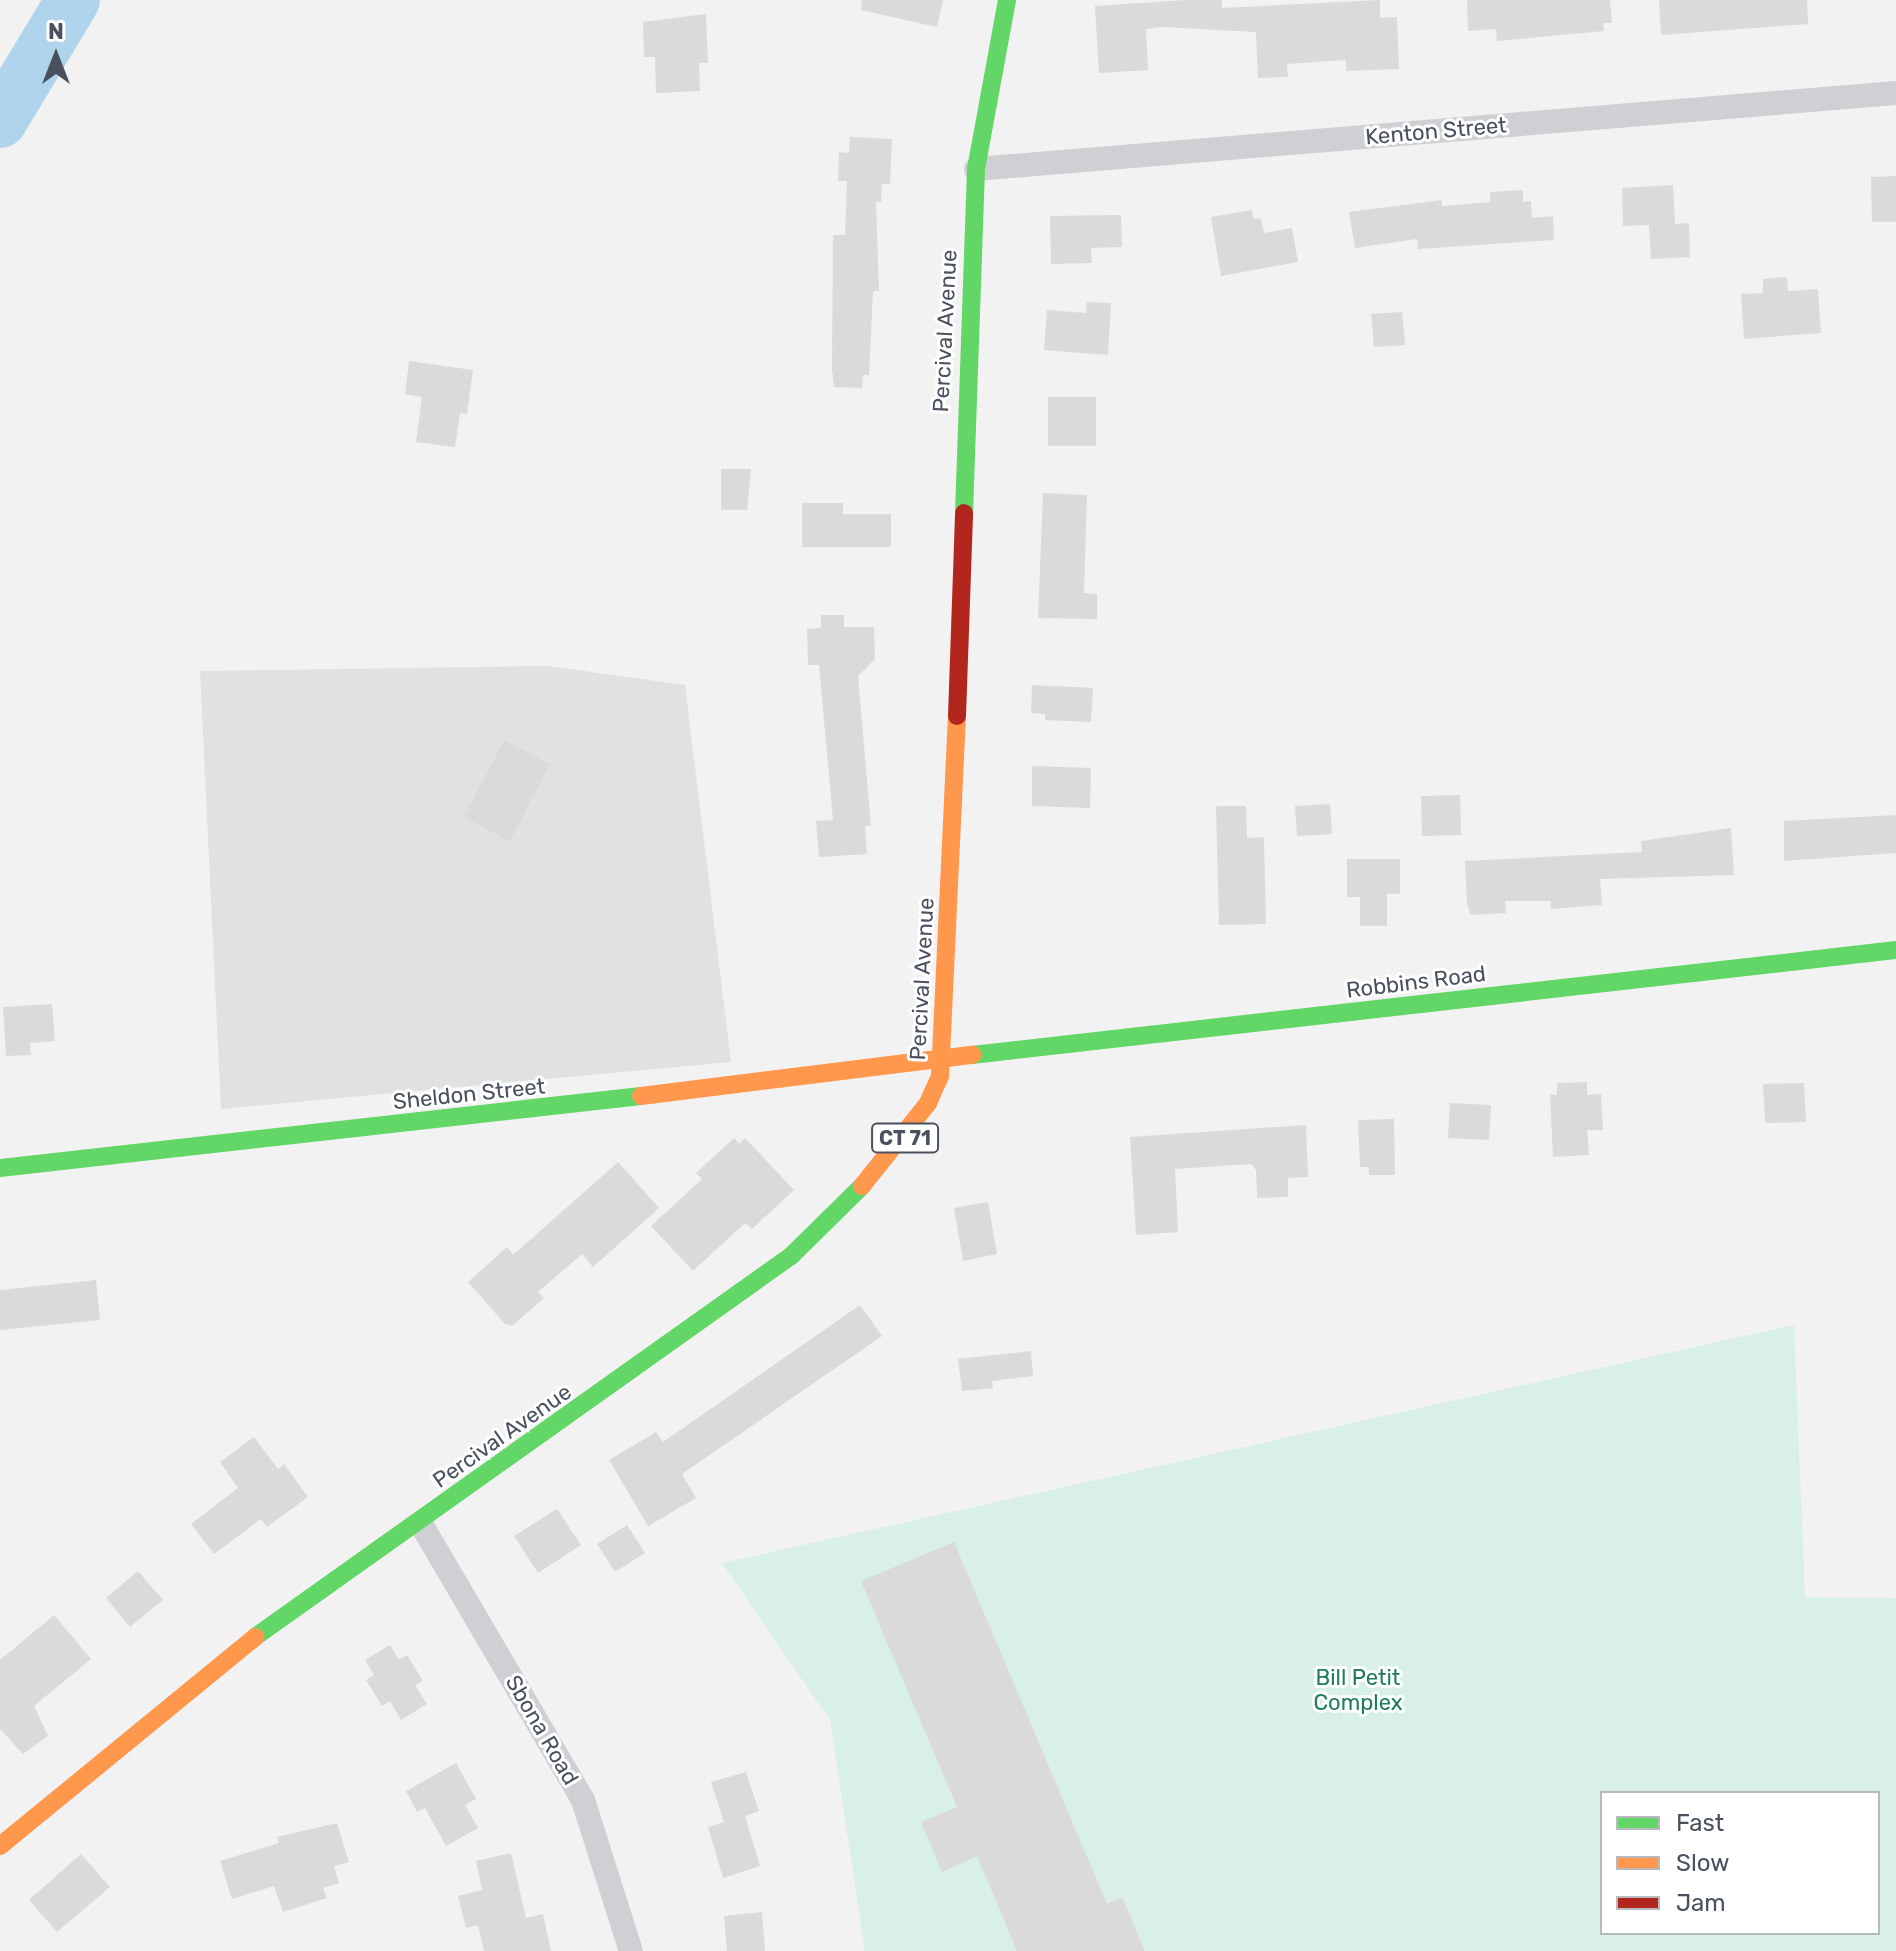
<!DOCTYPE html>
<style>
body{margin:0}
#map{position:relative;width:1896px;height:1951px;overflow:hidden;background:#f2f2f2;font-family:Rubik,sans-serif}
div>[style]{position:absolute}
.education>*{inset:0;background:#e0e1e2}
.green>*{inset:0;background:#d8f0e5}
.river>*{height:54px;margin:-27px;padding:0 27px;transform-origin:27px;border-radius:27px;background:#afd4eb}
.building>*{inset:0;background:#dadadc}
.street>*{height:24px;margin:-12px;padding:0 12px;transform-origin:12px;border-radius:12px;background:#ced0d3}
.fast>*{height:18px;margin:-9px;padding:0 9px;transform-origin:9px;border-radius:9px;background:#63d668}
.slow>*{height:18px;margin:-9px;padding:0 9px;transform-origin:9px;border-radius:9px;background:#ff974d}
.jam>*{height:18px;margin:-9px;padding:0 9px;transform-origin:9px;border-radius:9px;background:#b3261e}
span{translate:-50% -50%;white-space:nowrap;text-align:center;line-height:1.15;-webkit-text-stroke:6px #fff;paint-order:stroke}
.shield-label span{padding:2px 6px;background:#fff;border:2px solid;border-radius:6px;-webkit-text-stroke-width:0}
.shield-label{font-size:20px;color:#4a515e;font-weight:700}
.street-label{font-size:22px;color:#4a515e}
.park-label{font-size:22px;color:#1d7d5d}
.legend{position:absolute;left:1600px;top:1791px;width:280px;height:144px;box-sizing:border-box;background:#fff;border:2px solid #b7b9bf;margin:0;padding:10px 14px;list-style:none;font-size:24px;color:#4a515e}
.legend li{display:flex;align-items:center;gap:16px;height:40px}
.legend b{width:40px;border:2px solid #b7b9bf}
.north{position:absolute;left:16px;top:16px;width:80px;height:80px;-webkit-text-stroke:6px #fff;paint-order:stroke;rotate:0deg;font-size:22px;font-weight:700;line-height:32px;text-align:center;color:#4a515e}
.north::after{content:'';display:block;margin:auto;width:28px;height:36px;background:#4a515e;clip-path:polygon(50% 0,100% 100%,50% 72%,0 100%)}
</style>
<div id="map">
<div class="education">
<div style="clip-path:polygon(548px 666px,685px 685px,731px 1062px,221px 1109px,200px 671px)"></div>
</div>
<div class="green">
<div style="clip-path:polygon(evenodd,1794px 1325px,1805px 1597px,1896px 1598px,1896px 1951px,865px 1951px,830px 1720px,722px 1563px,1794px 1325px,1602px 1793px,1878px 1793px,1878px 1933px,1602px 1933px,1602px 1793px)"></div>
</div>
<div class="river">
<div style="left:0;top:121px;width:141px;rotate:-58.9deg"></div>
</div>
<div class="building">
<div style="clip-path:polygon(862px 0,943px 0,937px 27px,861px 10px)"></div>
<div style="clip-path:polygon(1186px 0,1222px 0,1222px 8px,1380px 0,1380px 18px,1397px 17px,1399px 69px,1346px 71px,1346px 60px,1287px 64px,1288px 77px,1258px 78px,1256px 32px,1162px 27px,1146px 29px,1148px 70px,1099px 73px,1095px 6px)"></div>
<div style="clip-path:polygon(1467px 0,1610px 0,1612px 23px,1603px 23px,1604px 31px,1497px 41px,1496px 29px,1468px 31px)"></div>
<div style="clip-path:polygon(1659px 0,1807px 0,1808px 24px,1661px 35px)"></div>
<div style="clip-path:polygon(706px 14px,708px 63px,699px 63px,700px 91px,656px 93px,655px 57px,644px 57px,643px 22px)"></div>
<div style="clip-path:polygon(850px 137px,892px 139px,890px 184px,882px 184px,881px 202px,876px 202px,879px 291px,873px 291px,869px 375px,863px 375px,862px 388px,834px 387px,832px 369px,833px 235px,845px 235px,847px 181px,838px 181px,839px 152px,849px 153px)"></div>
<div style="clip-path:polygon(1896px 176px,1896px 222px,1872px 222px,1871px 177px)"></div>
<div style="clip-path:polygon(1673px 185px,1675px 224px,1689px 223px,1690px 257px,1651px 259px,1649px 225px,1623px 226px,1622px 188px)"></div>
<div style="clip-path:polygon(1523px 190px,1523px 202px,1531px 201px,1532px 218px,1553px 216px,1554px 240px,1418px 249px,1417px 239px,1355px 248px,1349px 212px,1442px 200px,1442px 206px,1490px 202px,1490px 192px)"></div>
<div style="clip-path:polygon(1252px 210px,1253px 219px,1261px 218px,1264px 233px,1292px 228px,1298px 262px,1221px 276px,1211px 217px)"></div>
<div style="clip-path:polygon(1121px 215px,1122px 247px,1091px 248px,1092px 263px,1051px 264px,1050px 216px)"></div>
<div style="clip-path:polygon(1787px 277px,1788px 291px,1818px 289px,1821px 333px,1744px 339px,1741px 294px,1763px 293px,1763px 279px)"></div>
<div style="clip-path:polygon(1087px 302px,1111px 303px,1108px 355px,1044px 350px,1047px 310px,1086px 313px)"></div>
<div style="clip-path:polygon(1402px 312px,1405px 345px,1374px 347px,1371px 314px)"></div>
<div style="clip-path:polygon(409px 361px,473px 370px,467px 414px,460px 413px,455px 447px,416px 442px,422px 397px,405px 394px)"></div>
<div style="clip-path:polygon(1048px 397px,1096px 397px,1096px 446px,1048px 446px)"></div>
<div style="clip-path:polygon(721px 469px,751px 469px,747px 510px,721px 510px)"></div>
<div style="clip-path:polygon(1043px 493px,1087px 495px,1084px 593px,1097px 594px,1097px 619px,1038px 618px)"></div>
<div style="clip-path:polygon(802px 503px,843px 503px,843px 514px,891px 514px,891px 547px,802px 547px)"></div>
<div style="clip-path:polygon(821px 615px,844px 615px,844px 627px,874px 627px,875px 659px,858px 676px,871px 826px,865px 826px,867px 854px,819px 857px,816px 821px,833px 820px,819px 665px,808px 665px,807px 629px,821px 628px)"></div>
<div style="clip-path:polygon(1032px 685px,1093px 688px,1091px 722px,1045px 720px,1045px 714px,1031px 713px)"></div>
<div style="clip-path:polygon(504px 740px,550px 764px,510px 841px,464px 817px)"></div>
<div style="clip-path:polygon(1032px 766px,1091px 768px,1090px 808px,1032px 806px)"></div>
<div style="clip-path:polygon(1460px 795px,1461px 835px,1422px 836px,1421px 796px)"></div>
<div style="clip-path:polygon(1330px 804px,1332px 834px,1297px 836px,1295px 806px)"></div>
<div style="clip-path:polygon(1216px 806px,1246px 806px,1247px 838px,1264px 837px,1266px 924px,1219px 925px)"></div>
<div style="clip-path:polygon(1896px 815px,1896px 853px,1784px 861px,1784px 821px)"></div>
<div style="clip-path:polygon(1731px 828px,1734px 875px,1600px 879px,1602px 905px,1551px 909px,1551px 901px,1505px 901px,1506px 913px,1471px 915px,1467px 904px,1465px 861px,1642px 852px,1641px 841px)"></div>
<div style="clip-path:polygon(1347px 859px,1400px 859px,1400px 894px,1387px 894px,1387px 926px,1360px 926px,1360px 897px,1347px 897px)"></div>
<div style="clip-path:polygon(52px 1004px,55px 1041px,30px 1043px,31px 1055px,6px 1056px,3px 1007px)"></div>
<div style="clip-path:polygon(1587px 1082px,1587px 1095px,1601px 1094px,1603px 1130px,1587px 1130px,1589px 1155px,1553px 1157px,1550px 1095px,1557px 1095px,1557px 1083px)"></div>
<div style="clip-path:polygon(1804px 1083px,1806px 1122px,1765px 1123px,1763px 1084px)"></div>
<div style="clip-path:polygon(1450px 1103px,1491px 1105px,1489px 1140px,1448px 1138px)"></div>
<div style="clip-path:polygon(1394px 1119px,1395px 1175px,1369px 1175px,1369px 1167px,1360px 1167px,1358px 1120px)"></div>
<div style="clip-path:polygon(1306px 1125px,1308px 1177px,1288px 1178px,1288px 1197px,1257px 1198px,1256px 1170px,1251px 1164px,1175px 1169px,1178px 1232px,1136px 1235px,1130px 1137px)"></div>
<div style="clip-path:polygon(734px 1138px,739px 1144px,745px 1138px,794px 1190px,752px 1229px,745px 1223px,693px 1271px,651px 1226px,702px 1179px,696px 1173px)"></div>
<div style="clip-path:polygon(618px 1162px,659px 1208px,593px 1267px,582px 1254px,538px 1292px,544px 1298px,512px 1326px,505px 1324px,468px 1282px,507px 1247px,513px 1255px)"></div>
<div style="clip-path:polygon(988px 1202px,997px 1254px,963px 1261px,954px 1208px)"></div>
<div style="clip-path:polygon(96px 1280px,100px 1320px,0 1330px,0 1290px)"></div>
<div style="clip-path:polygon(860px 1305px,882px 1336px,682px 1474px,696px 1498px,648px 1526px,609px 1460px,656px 1432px,663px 1442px)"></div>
<div style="clip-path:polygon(1031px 1351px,1033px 1376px,992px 1381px,993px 1388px,962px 1391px,958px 1359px)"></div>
<div style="clip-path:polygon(254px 1437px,278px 1469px,284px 1464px,308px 1497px,267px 1527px,261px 1519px,214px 1554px,191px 1524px,238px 1488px,220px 1462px)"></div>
<div style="clip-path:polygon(557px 1509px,581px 1545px,538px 1573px,514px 1536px)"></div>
<div style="clip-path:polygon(627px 1525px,645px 1553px,615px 1572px,597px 1544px)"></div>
<div style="clip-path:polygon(954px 1542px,1107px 1904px,1122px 1897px,1145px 1951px,1017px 1951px,977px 1856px,942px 1872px,921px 1822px,957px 1807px,861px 1581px)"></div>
<div style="clip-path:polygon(138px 1571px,163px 1600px,130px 1627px,106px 1598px)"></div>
<div style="clip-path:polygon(54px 1615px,91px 1659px,34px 1706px,48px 1736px,23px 1754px,0 1729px,0 1660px)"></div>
<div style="clip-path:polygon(390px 1645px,399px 1660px,407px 1655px,423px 1681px,415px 1685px,427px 1704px,401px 1720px,390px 1701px,382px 1706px,366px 1680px,374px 1675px,365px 1660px)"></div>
<div style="clip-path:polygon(456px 1763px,476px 1799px,465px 1805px,478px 1828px,446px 1846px,425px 1808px,417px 1812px,406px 1791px)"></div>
<div style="clip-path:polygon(746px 1772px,759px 1811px,745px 1816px,760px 1866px,723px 1878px,708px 1827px,724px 1822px,711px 1782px)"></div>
<div style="clip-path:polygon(337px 1823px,349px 1862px,334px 1866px,339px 1883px,323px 1888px,327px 1898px,283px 1912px,274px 1886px,232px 1899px,220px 1861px,279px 1843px,277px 1837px)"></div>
<div style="clip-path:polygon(511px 1853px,526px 1918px,543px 1914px,551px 1951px,484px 1951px,478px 1925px,466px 1928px,458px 1896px,482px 1890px,476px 1861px)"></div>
<div style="clip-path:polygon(81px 1854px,110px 1887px,57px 1932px,29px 1900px)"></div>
<div style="clip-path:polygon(762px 1912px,765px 1951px,727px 1951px,724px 1916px)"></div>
</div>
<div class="street">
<div style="left:976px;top:169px;width:923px;rotate:-4.72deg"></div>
<div style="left:421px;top:1524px;width:320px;rotate:59.6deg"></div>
<div style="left:583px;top:1800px;width:158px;rotate:72.4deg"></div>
</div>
<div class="fast">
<div style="left:964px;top:513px;width:344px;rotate:-88deg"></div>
<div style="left:976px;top:169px;width:172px;rotate:-79.6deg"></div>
<div style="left:972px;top:1055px;width:930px;rotate:-6.48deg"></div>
<div style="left:0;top:1168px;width:645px;rotate:-6.41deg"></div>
<div style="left:255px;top:1637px;width:658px;rotate:-35.41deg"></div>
<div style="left:791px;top:1256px;width:100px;rotate:-44.6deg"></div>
</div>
<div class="slow">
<div style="left:641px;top:1096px;width:334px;rotate:-7.1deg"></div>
<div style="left:862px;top:1186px;width:106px;rotate:-51.5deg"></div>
<div style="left:928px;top:1103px;width:30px;rotate:-66deg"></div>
<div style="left:940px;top:1076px;width:360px;rotate:-87.3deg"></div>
<div style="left:0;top:1846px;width:330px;rotate:-39.3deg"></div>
</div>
<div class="jam">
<div style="left:957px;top:716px;width:203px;rotate:-88deg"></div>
</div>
<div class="shield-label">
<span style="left:905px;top:1138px">CT 71</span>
</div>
<div class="street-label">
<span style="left:1436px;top:131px;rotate:-5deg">Kenton Street</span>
<span style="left:945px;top:331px;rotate:-87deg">Percival Avenue</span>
<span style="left:922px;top:979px;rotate:-87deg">Percival Avenue</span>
<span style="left:1416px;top:982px;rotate:-7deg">Robbins Road</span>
<span style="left:469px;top:1094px;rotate:-6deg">Sheldon Street</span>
<span style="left:502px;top:1436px;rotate:-35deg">Percival Avenue</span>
<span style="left:542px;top:1730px;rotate:60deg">Sbona Road</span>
</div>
<div class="park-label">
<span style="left:1358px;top:1690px">Bill Petit<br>Complex</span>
</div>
<ul class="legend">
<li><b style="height:10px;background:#63d668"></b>Fast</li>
<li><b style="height:10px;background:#ff974d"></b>Slow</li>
<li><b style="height:10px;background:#b3261e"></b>Jam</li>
</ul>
<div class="north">N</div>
</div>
